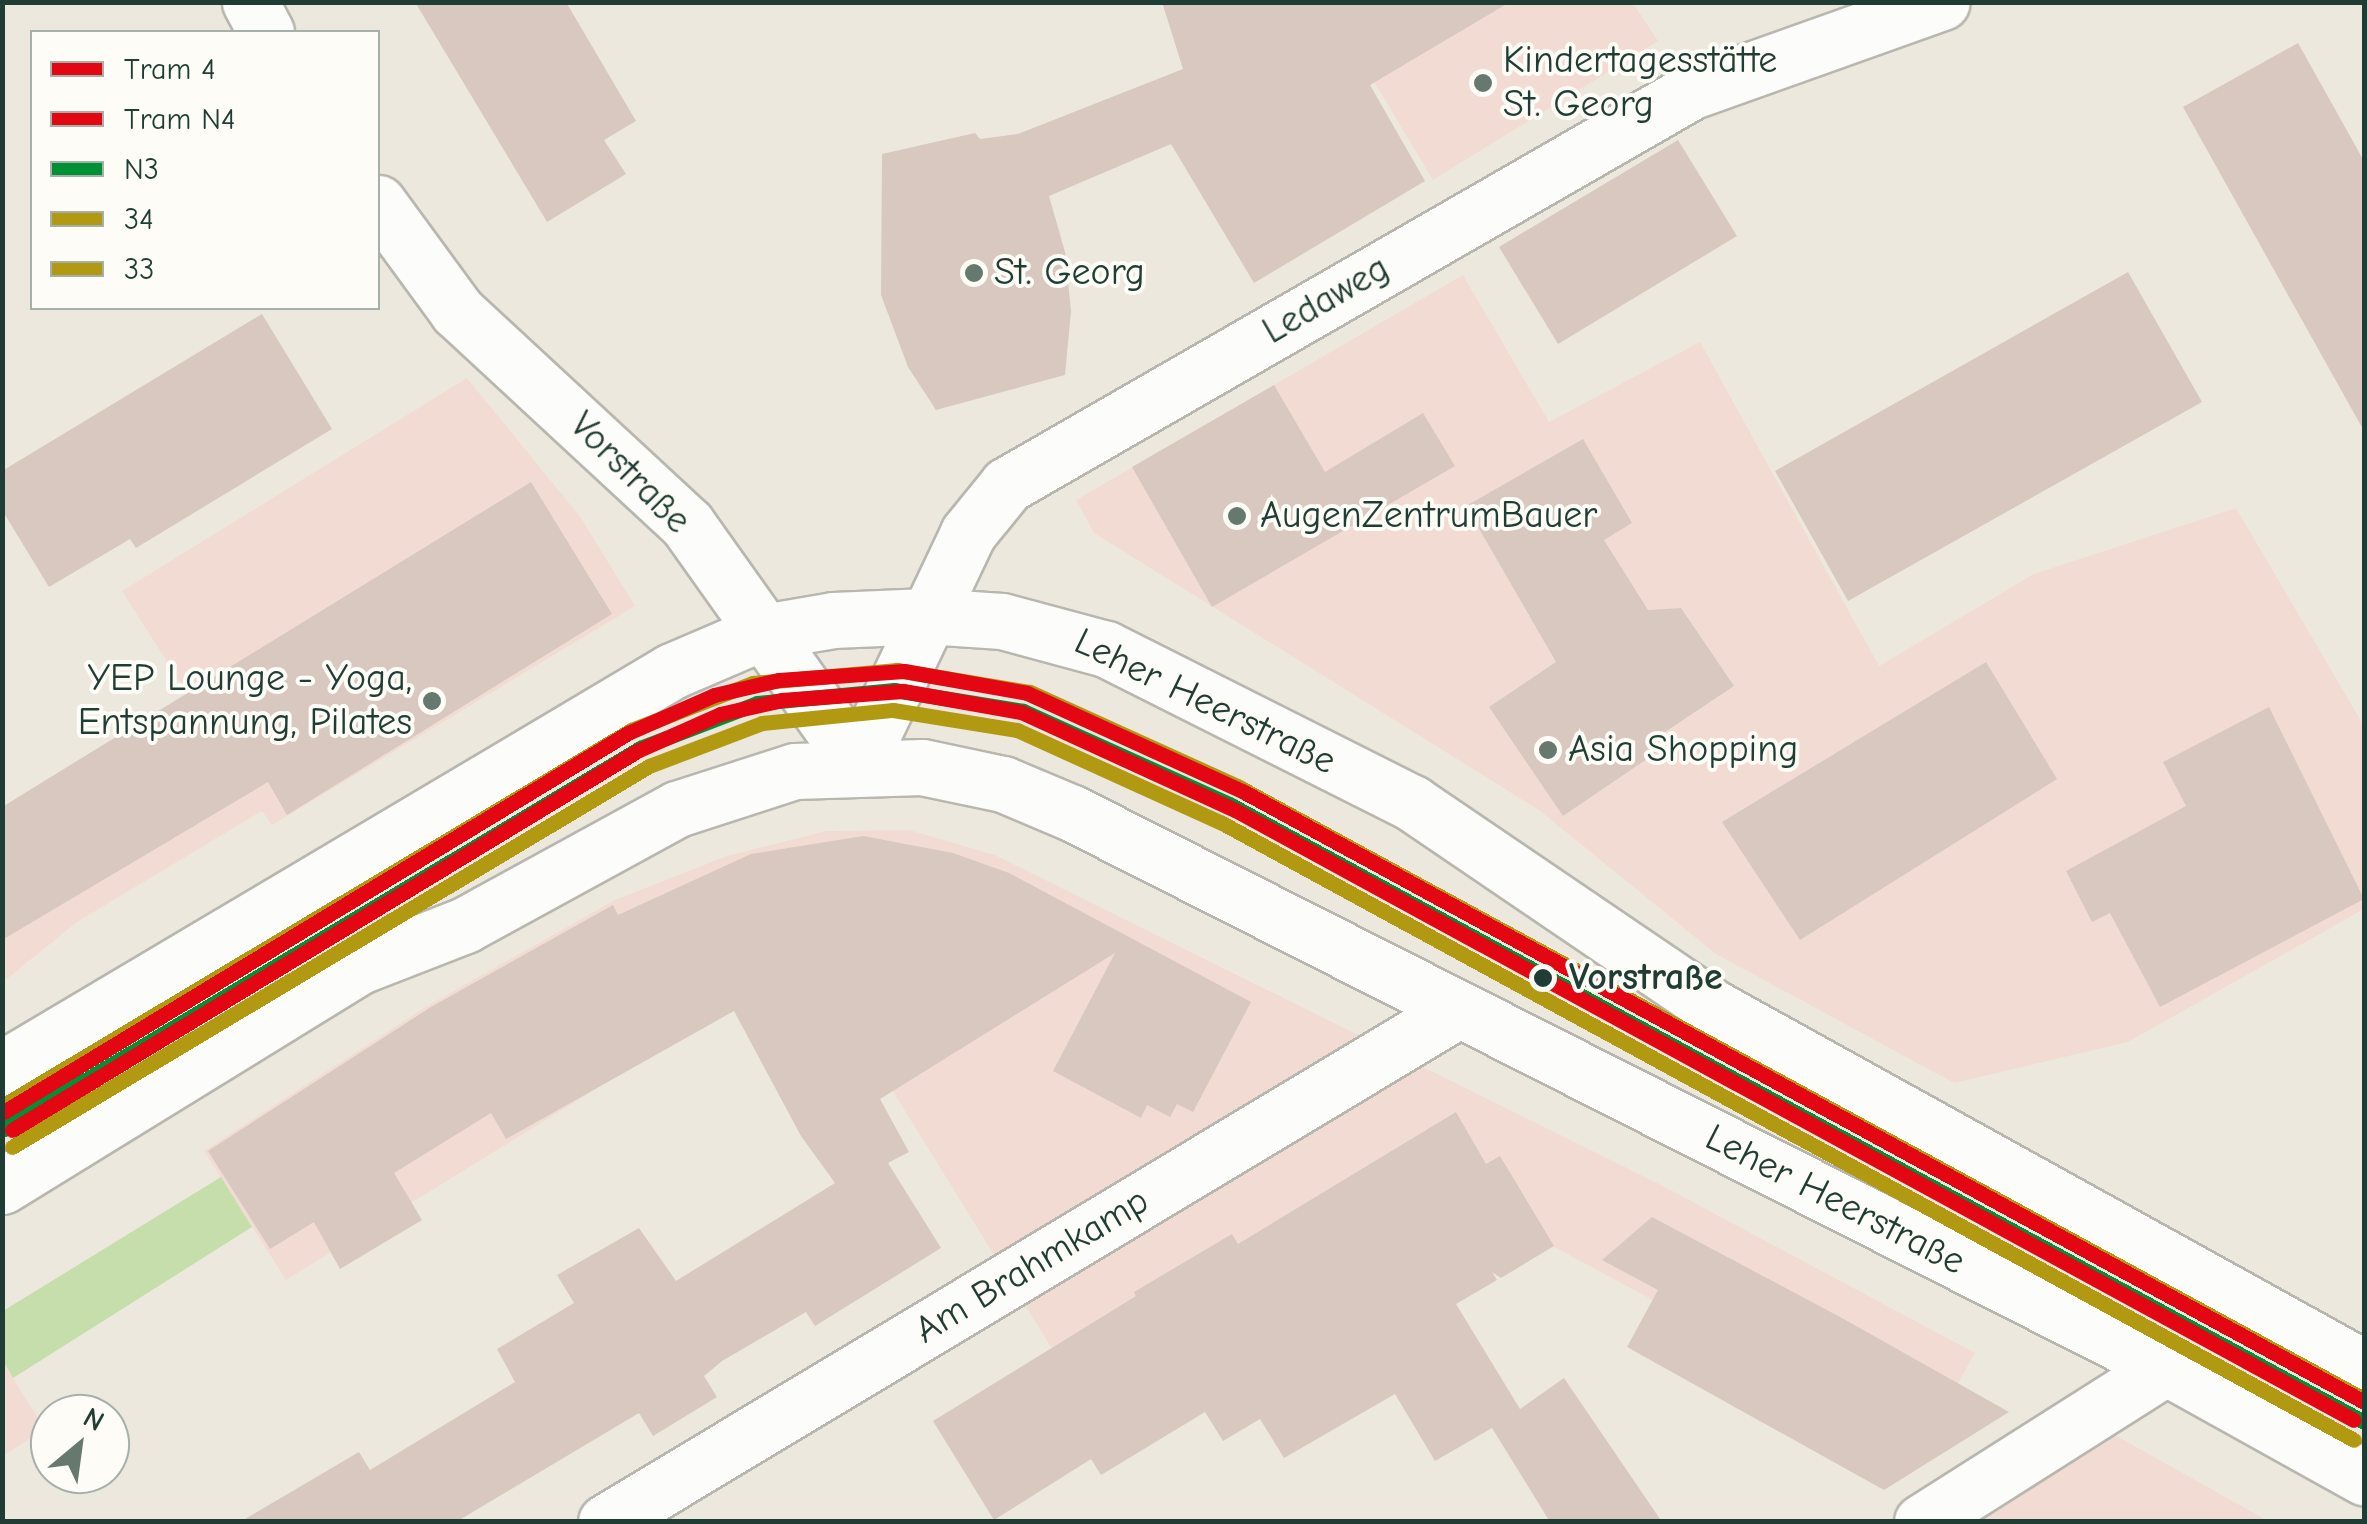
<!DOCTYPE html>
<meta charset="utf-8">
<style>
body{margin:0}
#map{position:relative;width:2367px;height:1524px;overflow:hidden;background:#ede8dd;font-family:"Comic Neue",sans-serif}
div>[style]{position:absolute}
.built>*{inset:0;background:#f2dbd3}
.green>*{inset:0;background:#c6deac}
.building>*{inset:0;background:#d8c8bf}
.roads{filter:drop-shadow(2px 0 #b8b7af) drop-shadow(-2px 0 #b8b7af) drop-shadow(0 2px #b8b7af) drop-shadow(0 -2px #b8b7af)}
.minor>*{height:55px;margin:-27.5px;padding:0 27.5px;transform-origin:27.5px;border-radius:27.5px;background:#fcfcfa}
.major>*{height:55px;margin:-27.5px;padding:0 27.5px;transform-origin:27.5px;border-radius:27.5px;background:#fcfcfa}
.bus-1>*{height:15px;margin:-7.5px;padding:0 7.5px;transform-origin:7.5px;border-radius:7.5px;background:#009035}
.bus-2>*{height:15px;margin:-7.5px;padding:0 7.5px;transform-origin:7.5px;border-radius:7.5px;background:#b19a12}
.bus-3>*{height:15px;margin:-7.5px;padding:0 7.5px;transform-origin:7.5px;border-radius:7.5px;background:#b19a12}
.tram-1>*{height:15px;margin:-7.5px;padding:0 7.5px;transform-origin:7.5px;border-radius:7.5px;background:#e30613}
.tram-2>*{height:15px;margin:-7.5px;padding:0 7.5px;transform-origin:7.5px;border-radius:7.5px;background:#e30613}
.dots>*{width:28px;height:28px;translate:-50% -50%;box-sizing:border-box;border:5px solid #fdfcf7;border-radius:50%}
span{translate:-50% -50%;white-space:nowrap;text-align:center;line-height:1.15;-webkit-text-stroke:8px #fdfcf7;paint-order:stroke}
.poi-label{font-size:38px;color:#1f3d34}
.left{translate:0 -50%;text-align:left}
.right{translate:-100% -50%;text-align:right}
.street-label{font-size:38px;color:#1f3d34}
.stop-label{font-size:38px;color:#1f3d34;font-weight:700}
.frame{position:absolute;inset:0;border:5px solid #1f3d34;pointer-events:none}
.legend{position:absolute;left:30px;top:30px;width:350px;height:280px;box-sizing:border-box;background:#fdfcf7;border:2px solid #a4b0a9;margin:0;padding:12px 18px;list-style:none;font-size:30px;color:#1f3d34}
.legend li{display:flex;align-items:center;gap:20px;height:50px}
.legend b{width:50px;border:2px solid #a4b0a9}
.north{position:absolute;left:30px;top:1394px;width:100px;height:100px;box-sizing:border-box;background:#fdfcf7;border:2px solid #a4b0a9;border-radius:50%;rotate:29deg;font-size:28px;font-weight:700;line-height:40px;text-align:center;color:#1f3d34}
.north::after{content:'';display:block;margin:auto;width:35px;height:45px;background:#67796f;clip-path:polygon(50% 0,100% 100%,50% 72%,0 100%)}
</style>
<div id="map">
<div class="built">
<div style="clip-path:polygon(1278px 3px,1633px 3px,1658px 41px,1433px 180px,1366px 68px)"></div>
<div style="clip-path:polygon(1463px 275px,1549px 422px,1700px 342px,1879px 666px,2034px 574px,2236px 508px,2364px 726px,2364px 909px,2128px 1042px,1954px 1083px,1716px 954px,1539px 810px,1094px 533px,1076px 500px)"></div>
<div style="clip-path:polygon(467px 378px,581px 518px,635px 606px,272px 825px,262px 811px,77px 922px,3px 982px,2px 822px,230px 761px,122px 591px)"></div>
<div style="clip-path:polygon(909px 830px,995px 855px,1663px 1186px,1975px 1353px,1923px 1446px,1473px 1203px,1104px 1433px,810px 957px,286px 1280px,204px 1151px,429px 1005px,615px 900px,727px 856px,826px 831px)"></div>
<div style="clip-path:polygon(2px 1361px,45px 1429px,3px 1456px,2px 1456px)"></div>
<div style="clip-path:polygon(2106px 1430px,2268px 1521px,1974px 1522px)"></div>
</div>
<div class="green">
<div style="clip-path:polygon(221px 1177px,252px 1227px,13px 1378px,3px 1361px,3px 1311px)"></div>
</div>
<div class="building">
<div style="clip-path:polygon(415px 2px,566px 2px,636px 121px,604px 140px,626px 174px,547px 222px)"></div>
<div style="clip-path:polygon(1162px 2px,1510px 2px,1370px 85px,1425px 181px,1254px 283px,1171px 144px,1049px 196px,1065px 252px,1071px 311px,1065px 375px,936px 410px,908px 367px,881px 295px,882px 154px,975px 133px,980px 139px,1018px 134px,1183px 69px)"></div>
<div style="clip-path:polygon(2298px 43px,2364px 161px,2364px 431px,2183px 107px)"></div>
<div style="clip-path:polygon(1678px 140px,1737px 236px,1558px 344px,1499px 247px)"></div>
<div style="clip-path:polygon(2128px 272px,2202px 402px,1848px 601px,1775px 471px)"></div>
<div style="clip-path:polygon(262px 314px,332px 429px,136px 548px,130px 539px,49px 587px,2px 510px,2px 471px)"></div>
<div style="clip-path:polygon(1274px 385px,1325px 472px,1423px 413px,1455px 466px,1212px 607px,1132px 467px)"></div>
<div style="clip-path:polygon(1583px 439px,1632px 523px,1604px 540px,1648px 610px,1681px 608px,1734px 686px,1662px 734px,1669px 744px,1563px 816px,1489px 707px,1556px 662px,1466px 506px)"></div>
<div style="clip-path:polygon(531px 482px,612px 614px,287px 815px,268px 782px,2px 940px,2px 807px)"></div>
<div style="clip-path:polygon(1986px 662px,2057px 779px,1800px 940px,1722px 822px)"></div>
<div style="clip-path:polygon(2269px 707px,2364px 899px,2160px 1007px,2110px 913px,2092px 922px,2066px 871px,2186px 806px,2163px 762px)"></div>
<div style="clip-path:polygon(863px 836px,953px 853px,1009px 873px,1251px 1002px,1193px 1112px,1177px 1104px,1170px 1117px,1147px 1105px,1141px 1118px,1053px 1071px,1115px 953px,880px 1099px,909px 1152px,888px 1163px,941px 1248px,815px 1326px,806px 1312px,722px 1361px,704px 1376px,717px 1397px,653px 1436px,639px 1413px,456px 1522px,240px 1522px,359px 1452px,370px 1470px,515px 1382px,497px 1349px,574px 1303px,557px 1275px,639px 1228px,676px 1281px,835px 1183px,801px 1136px,734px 1011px,506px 1139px,491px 1113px,394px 1173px,422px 1220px,340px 1269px,314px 1222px,270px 1249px,208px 1151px,431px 1007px,613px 905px,618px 915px,751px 854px)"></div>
<div style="clip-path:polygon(1456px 1112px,1486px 1164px,1500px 1156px,1554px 1246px,1501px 1278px,1492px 1272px,1497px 1280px,1456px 1304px,1520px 1409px,1564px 1378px,1662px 1522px,1550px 1522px,1492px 1428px,1435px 1461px,1395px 1394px,1284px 1458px,1260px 1419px,1223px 1441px,1205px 1412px,1101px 1475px,1091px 1459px,994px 1520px,933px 1421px,1136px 1296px,1134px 1292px,1232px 1234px,1238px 1244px)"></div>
<div style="clip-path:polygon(1652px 1217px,1842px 1318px,2009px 1412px,1884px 1490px,1627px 1347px,1658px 1290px,1602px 1260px)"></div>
</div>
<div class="roads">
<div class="minor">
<div style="left:250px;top:2px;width:34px;rotate:62deg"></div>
<div style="left:378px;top:203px;width:134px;rotate:53.8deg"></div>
<div style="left:457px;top:311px;width:313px;rotate:42.8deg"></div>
<div style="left:687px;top:524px;width:296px;rotate:54.6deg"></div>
<div style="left:858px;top:765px;width:257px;rotate:-64.6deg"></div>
<div style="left:968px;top:533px;width:62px;rotate:-50.9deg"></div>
<div style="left:1007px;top:485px;width:790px;rotate:-29.91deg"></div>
<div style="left:1692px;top:91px;width:265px;rotate:-19.6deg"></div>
<div style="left:606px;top:1522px;width:994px;rotate:-31deg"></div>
<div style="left:1922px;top:1522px;width:289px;rotate:-32.4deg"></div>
</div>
<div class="major">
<div style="left:2px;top:1069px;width:779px;rotate:-30.71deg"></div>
<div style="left:672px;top:671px;width:99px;rotate:-23.2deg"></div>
<div style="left:763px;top:632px;width:71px;rotate:-9.7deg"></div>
<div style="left:833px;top:620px;width:94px;rotate:-2.4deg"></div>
<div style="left:927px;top:616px;width:75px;rotate:3.8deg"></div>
<div style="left:1002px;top:621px;width:108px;rotate:15.1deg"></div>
<div style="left:1106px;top:649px;width:343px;rotate:26.7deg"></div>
<div style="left:1412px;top:803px;width:365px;rotate:34.2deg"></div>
<div style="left:1714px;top:1008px;width:743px;rotate:28.98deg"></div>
<div style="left:2px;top:1186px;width:420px;rotate:-31.6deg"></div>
<div style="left:360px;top:966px;width:113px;rotate:-21.3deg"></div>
<div style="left:465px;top:925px;width:242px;rotate:-28.7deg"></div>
<div style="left:677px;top:809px;width:124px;rotate:-17.9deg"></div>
<div style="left:795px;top:771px;width:127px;rotate:-1.8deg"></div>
<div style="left:922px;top:767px;width:83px;rotate:11.9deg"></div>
<div style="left:1003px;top:784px;width:75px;rotate:22.8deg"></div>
<div style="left:1072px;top:813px;width:1226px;rotate:26.86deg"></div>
<div style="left:2166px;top:1367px;width:227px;rotate:29.1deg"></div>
</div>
</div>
<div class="bus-1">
<div style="left:2px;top:1130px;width:744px;rotate:-30.91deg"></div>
<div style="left:640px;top:748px;width:125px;rotate:-21deg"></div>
<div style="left:757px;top:703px;width:138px;rotate:-5.4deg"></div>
<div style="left:894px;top:690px;width:131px;rotate:9.2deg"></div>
<div style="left:1023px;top:711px;width:228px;rotate:24.3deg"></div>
<div style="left:1231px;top:805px;width:1290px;rotate:28.57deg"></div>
</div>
<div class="bus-2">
<div style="left:12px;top:1147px;width:742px;rotate:-30.88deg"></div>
<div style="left:649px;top:766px;width:121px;rotate:-20.8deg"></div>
<div style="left:762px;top:723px;width:132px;rotate:-5.7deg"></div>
<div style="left:893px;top:710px;width:126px;rotate:9.2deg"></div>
<div style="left:1017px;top:730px;width:225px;rotate:24.4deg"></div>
<div style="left:1222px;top:823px;width:1289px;rotate:28.59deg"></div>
</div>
<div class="bus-3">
<div style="left:2px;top:1106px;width:733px;rotate:-30.87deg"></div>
<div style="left:631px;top:730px;width:131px;rotate:-21.1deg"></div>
<div style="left:753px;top:683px;width:145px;rotate:-5.2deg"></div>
<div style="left:897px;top:670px;width:135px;rotate:9.4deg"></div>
<div style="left:1030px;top:692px;width:230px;rotate:24.4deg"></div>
<div style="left:1239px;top:787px;width:1281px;rotate:28.55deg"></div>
</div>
<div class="tram-1">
<div style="left:2px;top:1113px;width:732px;rotate:-31.26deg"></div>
<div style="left:628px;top:733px;width:94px;rotate:-23.8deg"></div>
<div style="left:714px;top:695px;width:67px;rotate:-13deg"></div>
<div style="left:779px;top:680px;width:125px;rotate:-4.1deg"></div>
<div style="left:904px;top:671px;width:125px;rotate:10.1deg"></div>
<div style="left:1027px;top:693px;width:239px;rotate:24.5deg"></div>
<div style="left:1244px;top:792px;width:1275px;rotate:28.57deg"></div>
</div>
<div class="tram-2">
<div style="left:12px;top:1130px;width:731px;rotate:-31.23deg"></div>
<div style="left:637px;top:751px;width:91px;rotate:-24deg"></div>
<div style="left:720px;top:714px;width:64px;rotate:-12.7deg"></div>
<div style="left:782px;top:700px;width:121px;rotate:-4.3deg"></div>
<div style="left:903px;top:691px;width:120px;rotate:10.1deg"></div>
<div style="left:1021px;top:712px;width:235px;rotate:24.6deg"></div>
<div style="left:1235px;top:810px;width:1274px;rotate:28.6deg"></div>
</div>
<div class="dots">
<div style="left:1483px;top:83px;background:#67796f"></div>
<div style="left:974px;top:273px;background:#67796f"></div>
<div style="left:1237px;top:516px;background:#67796f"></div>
<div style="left:432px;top:701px;background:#67796f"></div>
<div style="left:1548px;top:750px;background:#67796f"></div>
<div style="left:1543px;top:978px;background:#1f3d34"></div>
</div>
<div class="poi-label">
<span class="left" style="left:1503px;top:83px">Kindertagesstätte<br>St. Georg</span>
<span class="left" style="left:994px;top:273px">St. Georg</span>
<span class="left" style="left:1260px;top:516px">AugenZentrumBauer</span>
<span class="right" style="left:412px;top:701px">YEP Lounge - Yoga,<br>Entspannung, Pilates</span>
<span class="left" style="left:1568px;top:750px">Asia Shopping</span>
</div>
<div class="street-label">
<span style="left:1326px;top:300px;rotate:-30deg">Ledaweg</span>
<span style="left:630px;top:473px;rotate:45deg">Vorstraße</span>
<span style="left:1205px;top:702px;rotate:26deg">Leher Heerstraße</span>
<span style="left:1835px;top:1200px;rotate:27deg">Leher Heerstraße</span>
<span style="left:1032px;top:1266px;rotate:-31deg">Am Brahmkamp</span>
</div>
<div class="stop-label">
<span class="left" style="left:1569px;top:978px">Vorstraße</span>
</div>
<div class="frame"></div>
<ul class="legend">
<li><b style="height:12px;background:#e30613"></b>Tram 4</li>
<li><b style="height:12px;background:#e30613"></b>Tram N4</li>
<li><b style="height:12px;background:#009035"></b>N3</li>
<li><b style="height:12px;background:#b19a12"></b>34</li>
<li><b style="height:12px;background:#b19a12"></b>33</li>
</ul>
<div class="north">N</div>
</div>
